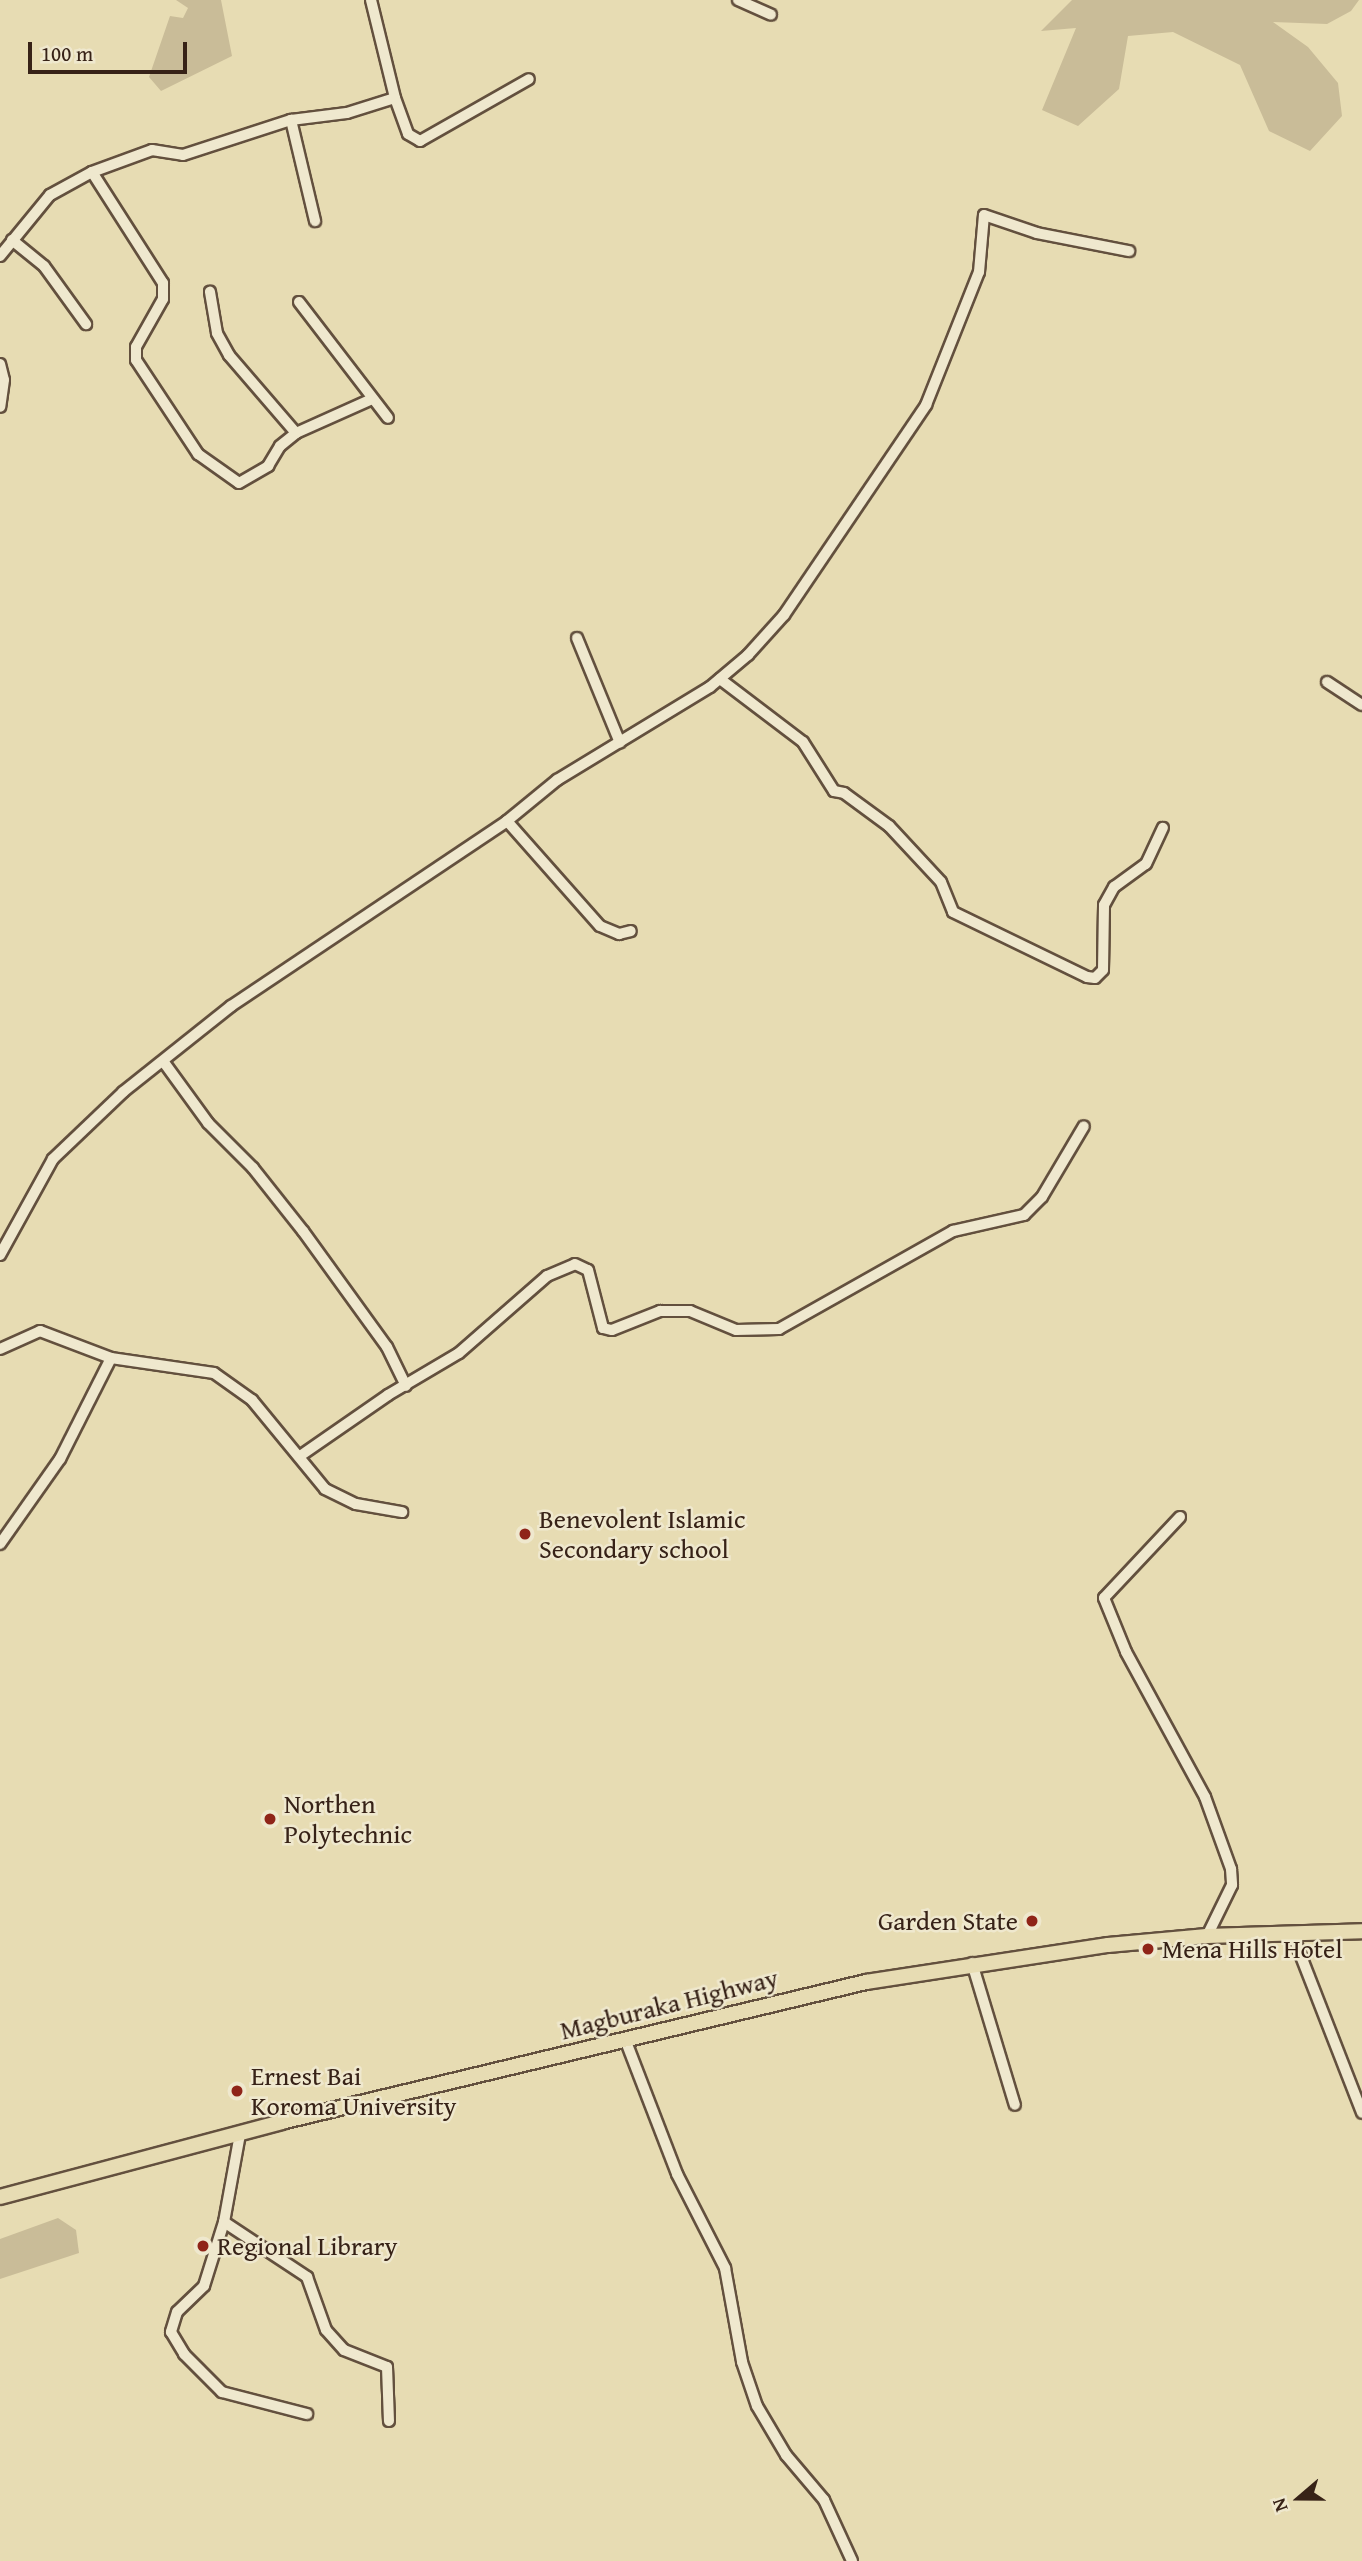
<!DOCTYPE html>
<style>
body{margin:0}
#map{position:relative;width:1362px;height:2561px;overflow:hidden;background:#e7dcb3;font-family:"Gentium Book Plus",serif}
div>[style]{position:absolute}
.green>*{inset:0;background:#c9bc98}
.roads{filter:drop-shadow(2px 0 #63503e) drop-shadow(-2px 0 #63503e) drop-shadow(0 2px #63503e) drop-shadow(0 -2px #63503e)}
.minor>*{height:10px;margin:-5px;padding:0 5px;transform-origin:5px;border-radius:5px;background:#efe8ce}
.major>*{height:14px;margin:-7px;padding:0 7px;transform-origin:7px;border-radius:7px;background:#e7dcb3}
.dots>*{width:19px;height:19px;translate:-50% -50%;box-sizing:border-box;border:4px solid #efe8ce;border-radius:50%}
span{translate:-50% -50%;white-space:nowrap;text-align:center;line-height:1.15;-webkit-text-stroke:5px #efe8ce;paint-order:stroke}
.poi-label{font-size:26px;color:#372217}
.left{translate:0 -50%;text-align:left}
.right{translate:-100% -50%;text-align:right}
.street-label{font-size:26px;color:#372217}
.north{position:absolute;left:1264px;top:2463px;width:70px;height:70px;-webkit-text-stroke:5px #efe8ce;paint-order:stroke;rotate:250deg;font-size:19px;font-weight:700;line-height:28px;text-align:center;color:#372217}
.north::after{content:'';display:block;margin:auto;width:24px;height:32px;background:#372217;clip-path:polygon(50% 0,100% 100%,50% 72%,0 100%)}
.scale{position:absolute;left:28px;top:42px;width:159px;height:32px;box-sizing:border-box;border:4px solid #372217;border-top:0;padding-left:9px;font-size:21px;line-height:24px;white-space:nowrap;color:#372217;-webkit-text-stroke:5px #efe8ce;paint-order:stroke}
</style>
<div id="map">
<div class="green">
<div style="clip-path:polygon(176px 0,221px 0,232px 56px,161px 91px,149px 77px,170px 16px,183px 18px,188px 8px)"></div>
<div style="clip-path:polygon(1072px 0,1359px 0,1351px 11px,1327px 24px,1273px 22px,1308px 47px,1338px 83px,1342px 116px,1310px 151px,1269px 131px,1240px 65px,1173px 32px,1128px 36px,1119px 89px,1078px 126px,1042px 110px,1076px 28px,1041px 31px)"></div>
<div style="clip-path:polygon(58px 2218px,76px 2230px,79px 2253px,0 2279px,0 2239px)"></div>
</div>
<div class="roads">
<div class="minor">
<div style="left:371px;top:0;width:101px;rotate:76.2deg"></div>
<div style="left:395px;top:98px;width:38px;rotate:70deg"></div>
<div style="left:408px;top:134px;width:14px;rotate:30deg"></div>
<div style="left:420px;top:141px;width:125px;rotate:-29.6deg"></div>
<div style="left:738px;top:0;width:36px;rotate:24deg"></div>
<div style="left:291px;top:120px;width:104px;rotate:76.6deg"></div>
<div style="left:92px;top:172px;width:132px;rotate:57.4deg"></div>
<div style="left:163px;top:283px;width:16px;rotate:90deg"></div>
<div style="left:163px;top:299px;width:55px;rotate:119.4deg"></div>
<div style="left:136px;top:347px;width:13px;rotate:90deg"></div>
<div style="left:136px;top:360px;width:113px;rotate:56.6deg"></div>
<div style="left:198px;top:454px;width:50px;rotate:35.3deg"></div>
<div style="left:239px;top:483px;width:34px;rotate:-30deg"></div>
<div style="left:268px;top:466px;width:23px;rotate:-59deg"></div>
<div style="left:280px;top:446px;width:21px;rotate:-39deg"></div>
<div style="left:296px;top:433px;width:103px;rotate:-130.7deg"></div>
<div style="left:229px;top:355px;width:25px;rotate:-119deg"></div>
<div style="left:217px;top:333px;width:42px;rotate:-99.7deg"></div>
<div style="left:12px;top:240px;width:41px;rotate:39.1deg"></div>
<div style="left:44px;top:266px;width:72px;rotate:54.1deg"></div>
<div style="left:0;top:256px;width:79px;rotate:-50.7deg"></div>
<div style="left:50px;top:195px;width:48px;rotate:-28.7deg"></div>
<div style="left:92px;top:172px;width:64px;rotate:-20.1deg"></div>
<div style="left:152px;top:150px;width:31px;rotate:9deg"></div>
<div style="left:183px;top:155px;width:114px;rotate:-18deg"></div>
<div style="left:291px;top:120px;width:56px;rotate:-7.1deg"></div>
<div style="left:347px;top:113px;width:50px;rotate:-17.4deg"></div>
<div style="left:299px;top:302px;width:146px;rotate:52.5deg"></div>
<div style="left:0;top:364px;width:16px;rotate:76deg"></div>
<div style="left:4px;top:380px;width:27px;rotate:98deg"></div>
<div style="left:296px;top:433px;width:83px;rotate:-24.1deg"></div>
<div style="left:577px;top:638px;width:113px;rotate:67.7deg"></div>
<div style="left:720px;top:679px;width:104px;rotate:37.2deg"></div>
<div style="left:803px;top:742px;width:58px;rotate:57.7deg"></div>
<div style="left:834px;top:791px;width:10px;rotate:11deg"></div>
<div style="left:844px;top:793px;width:56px;rotate:36.3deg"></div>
<div style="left:889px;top:826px;width:76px;rotate:47.1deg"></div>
<div style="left:941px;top:882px;width:32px;rotate:68deg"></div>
<div style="left:953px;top:912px;width:149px;rotate:25.9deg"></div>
<div style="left:1087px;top:977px;width:8px;rotate:7deg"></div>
<div style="left:1095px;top:978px;width:11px;rotate:-45deg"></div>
<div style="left:1103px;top:970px;width:65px;rotate:-89.1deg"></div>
<div style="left:1104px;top:905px;width:21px;rotate:-61deg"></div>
<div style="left:1114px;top:887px;width:39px;rotate:-36deg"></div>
<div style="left:1146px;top:864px;width:40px;rotate:-65deg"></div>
<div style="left:1327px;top:682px;width:42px;rotate:33.3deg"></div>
<div style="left:507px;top:821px;width:140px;rotate:48.5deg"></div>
<div style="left:600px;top:926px;width:21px;rotate:23deg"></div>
<div style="left:619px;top:934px;width:12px;rotate:-14deg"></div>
<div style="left:163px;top:1061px;width:77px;rotate:54deg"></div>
<div style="left:208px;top:1123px;width:64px;rotate:45deg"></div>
<div style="left:253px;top:1168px;width:80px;rotate:51.6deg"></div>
<div style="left:303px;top:1231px;width:143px;rotate:54.1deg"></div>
<div style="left:387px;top:1347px;width:43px;rotate:64deg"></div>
<div style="left:0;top:1255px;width:110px;rotate:-61.1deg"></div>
<div style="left:53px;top:1159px;width:97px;rotate:-43.7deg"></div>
<div style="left:123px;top:1092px;width:138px;rotate:-38.5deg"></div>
<div style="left:231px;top:1006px;width:332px;rotate:-33.8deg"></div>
<div style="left:507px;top:821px;width:65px;rotate:-39.4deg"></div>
<div style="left:557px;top:780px;width:179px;rotate:-31.3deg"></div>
<div style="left:710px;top:687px;width:50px;rotate:-40.1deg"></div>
<div style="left:748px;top:655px;width:54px;rotate:-48deg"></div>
<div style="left:784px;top:615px;width:254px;rotate:-55.9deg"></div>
<div style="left:926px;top:405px;width:143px;rotate:-68.3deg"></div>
<div style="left:979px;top:272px;width:57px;rotate:-85deg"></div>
<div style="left:984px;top:215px;width:56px;rotate:18.8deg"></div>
<div style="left:1037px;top:233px;width:94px;rotate:11.1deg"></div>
<div style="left:0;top:1349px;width:44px;rotate:-24.2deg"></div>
<div style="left:40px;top:1331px;width:76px;rotate:20.8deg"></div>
<div style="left:111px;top:1358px;width:104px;rotate:8.3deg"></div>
<div style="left:214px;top:1373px;width:47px;rotate:35.4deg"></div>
<div style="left:252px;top:1400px;width:115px;rotate:50.6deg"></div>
<div style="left:325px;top:1489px;width:34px;rotate:26deg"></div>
<div style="left:356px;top:1504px;width:47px;rotate:9.9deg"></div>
<div style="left:300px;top:1456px;width:107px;rotate:-34.7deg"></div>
<div style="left:388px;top:1395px;width:82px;rotate:-30.6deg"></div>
<div style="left:459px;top:1353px;width:117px;rotate:-41.2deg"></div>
<div style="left:547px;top:1276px;width:30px;rotate:-23deg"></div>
<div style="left:575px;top:1264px;width:14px;rotate:25deg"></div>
<div style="left:588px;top:1270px;width:60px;rotate:75.5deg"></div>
<div style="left:603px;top:1328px;width:9px;rotate:13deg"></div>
<div style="left:612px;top:1330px;width:52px;rotate:-21.6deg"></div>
<div style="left:660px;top:1311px;width:30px"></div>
<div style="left:690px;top:1311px;width:50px;rotate:22.4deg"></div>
<div style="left:736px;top:1330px;width:43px;rotate:-1.3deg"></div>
<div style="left:779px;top:1329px;width:200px;rotate:-29.4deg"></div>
<div style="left:953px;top:1231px;width:73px;rotate:-12.7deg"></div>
<div style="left:1024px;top:1215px;width:25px;rotate:-45deg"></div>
<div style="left:1042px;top:1197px;width:82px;rotate:-59.4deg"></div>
<div style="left:1180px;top:1517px;width:111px;rotate:133.2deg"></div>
<div style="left:1104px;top:1598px;width:58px;rotate:67.8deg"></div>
<div style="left:1126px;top:1652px;width:165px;rotate:61.4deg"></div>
<div style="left:1205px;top:1797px;width:77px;rotate:70.1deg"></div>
<div style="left:1231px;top:1869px;width:16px;rotate:86deg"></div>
<div style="left:1232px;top:1885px;width:57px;rotate:116.1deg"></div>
<div style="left:0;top:1544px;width:104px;rotate:-54.8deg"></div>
<div style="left:60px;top:1459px;width:113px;rotate:-63.2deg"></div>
<div style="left:1292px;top:1933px;width:193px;rotate:68.7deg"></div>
<div style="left:972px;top:1963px;width:148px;rotate:73.2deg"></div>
<div style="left:625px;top:2039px;width:145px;rotate:68.9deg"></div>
<div style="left:677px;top:2174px;width:106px;rotate:62.9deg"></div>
<div style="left:725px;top:2268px;width:96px;rotate:79.7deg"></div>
<div style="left:742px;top:2362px;width:46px;rotate:71.2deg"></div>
<div style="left:757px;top:2406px;width:57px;rotate:59.4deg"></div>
<div style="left:786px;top:2455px;width:59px;rotate:49.8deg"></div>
<div style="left:824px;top:2500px;width:67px;rotate:65.3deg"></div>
<div style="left:240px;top:2134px;width:89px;rotate:100.3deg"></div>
<div style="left:224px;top:2222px;width:67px;rotate:107.4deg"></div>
<div style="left:204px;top:2286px;width:37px;rotate:136deg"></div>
<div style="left:177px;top:2312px;width:21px;rotate:107deg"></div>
<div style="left:171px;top:2332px;width:26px;rotate:59deg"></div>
<div style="left:184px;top:2354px;width:54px;rotate:45deg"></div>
<div style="left:222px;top:2392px;width:88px;rotate:14.5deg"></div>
<div style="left:224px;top:2222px;width:100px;rotate:33.5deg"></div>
<div style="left:307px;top:2277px;width:56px;rotate:70.3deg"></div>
<div style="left:326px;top:2330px;width:27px;rotate:48deg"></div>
<div style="left:344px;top:2350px;width:46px;rotate:21.6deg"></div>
<div style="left:387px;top:2367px;width:54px;rotate:87.9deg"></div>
</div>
<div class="major">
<div style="left:0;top:2197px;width:291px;rotate:-14.9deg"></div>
<div style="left:281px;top:2122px;width:602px;rotate:-13.46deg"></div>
<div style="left:866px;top:1982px;width:245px;rotate:-8.7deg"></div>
<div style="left:1108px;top:1945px;width:99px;rotate:-5.2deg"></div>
<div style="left:1207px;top:1936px;width:155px;rotate:-1.8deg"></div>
</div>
</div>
<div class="dots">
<div style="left:525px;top:1534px;background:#8f2418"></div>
<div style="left:270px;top:1819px;background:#8f2418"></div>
<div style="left:1032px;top:1921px;background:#8f2418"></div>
<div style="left:1148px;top:1949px;background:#8f2418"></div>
<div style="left:237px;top:2091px;background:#8f2418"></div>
<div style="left:203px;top:2246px;background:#8f2418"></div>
</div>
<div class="poi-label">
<span class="left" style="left:539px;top:1534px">Benevolent Islamic<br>Secondary school</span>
<span class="left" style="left:284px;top:1819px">Northen<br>Polytechnic</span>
<span class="right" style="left:1018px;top:1921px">Garden State</span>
<span class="left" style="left:1162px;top:1949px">Mena Hills Hotel</span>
<span class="left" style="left:251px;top:2091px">Ernest Bai<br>Koroma University</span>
<span class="left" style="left:217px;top:2246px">Regional Library</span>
</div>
<div class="street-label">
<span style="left:669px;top:2004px;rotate:-14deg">Magburaka Highway</span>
</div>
<div class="north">N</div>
<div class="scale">100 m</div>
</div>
